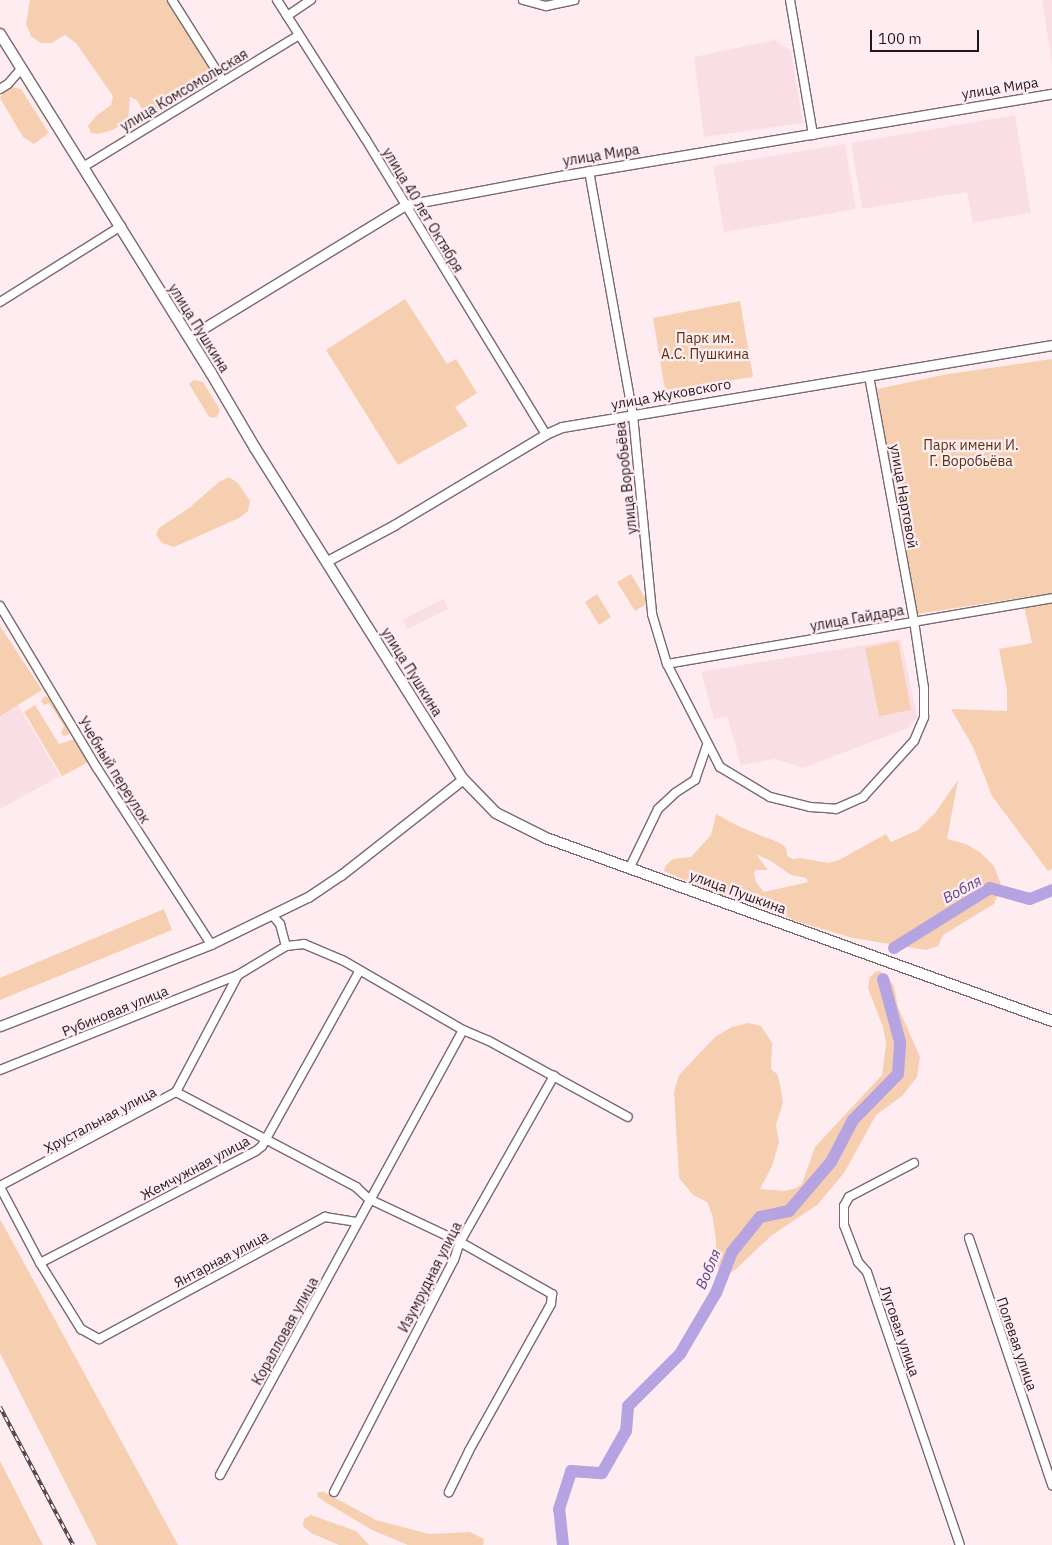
<!DOCTYPE html>
<meta charset="utf-8">
<style>
body{margin:0}
#map{position:relative;width:1052px;height:1545px;overflow:hidden;background:#ffecf1;font-family:"IBM Plex Sans",sans-serif}
div>[style]{position:absolute}
.built>*{inset:0;background:#f9dee5}
.green>*{inset:0;background:#f6cfb0}
.river>*{height:12px;margin:-6px;padding:0 6px;transform-origin:6px;border-radius:6px;background:#b5a4e1}
.roads{filter:drop-shadow(1px 0 #79696d) drop-shadow(-1px 0 #79696d) drop-shadow(0 1px #79696d) drop-shadow(0 -1px #79696d)}
.minor>*{height:8px;margin:-4px;padding:0 4px;transform-origin:4px;border-radius:4px;background:#fff}
.tertiary>*{height:9px;margin:-4.5px;padding:0 4.5px;transform-origin:4.5px;border-radius:4.5px;background:#fff}
.secondary>*{height:10px;margin:-5px;padding:0 5px;transform-origin:5px;border-radius:5px;background:#fff}
.rail>*{height:4px;margin-top:-2px;transform-origin:0;background:repeating-linear-gradient(90deg,#ffecf1 0 5.5px,#453c3e 0 11px);box-sizing:border-box;border-block:1px solid #453c3e}
span{translate:-50% -50%;white-space:nowrap;text-align:center;line-height:1.15;-webkit-text-stroke:4.5px #ffecf1;paint-order:stroke}
.street-label{font-size:14px;color:#20191b}
.park-label{font-size:14px;color:#55310e}
.water-label{font-size:15px;color:#5d448e;font-style:italic}
.scale{position:absolute;left:870px;top:30px;width:109px;height:22px;box-sizing:border-box;border:2px solid #20191b;border-top:0;padding-left:6px;font-size:15px;line-height:18px;white-space:nowrap;color:#20191b;-webkit-text-stroke:4px #ffecf1;paint-order:stroke}
</style>
<div id="map">
<div class="built">
<div style="clip-path:polygon(1042px 0,1052px 0,1052px 64px)"></div>
<div style="clip-path:polygon(775px 40px,791px 51px,803px 123px,704px 137px,694px 57px)"></div>
<div style="clip-path:polygon(1015px 115px,1031px 213px,973px 223px,967px 192px,862px 209px,851px 143px)"></div>
<div style="clip-path:polygon(845px 144px,856px 209px,724px 232px,713px 166px)"></div>
<div style="clip-path:polygon(444px 599px,448px 609px,408px 629px,402px 620px)"></div>
<div style="clip-path:polygon(901px 639px,917px 717px,908px 728px,803px 768px,775px 759px,741px 765px,727px 716px,714px 719px,701px 672px)"></div>
<div style="clip-path:polygon(0 674px,60px 776px,0 809px)"></div>
</div>
<div class="green">
<div style="clip-path:polygon(30px 0,169px 0,216px 74px,143px 121px,135px 123px,142px 109px,137px 100px,130px 97px,128px 122px,110px 131px,98px 134px,91px 133px,88px 126px,96px 116px,111px 105px,113px 96px,76px 43px,65px 35px,52px 43px,41px 43px,31px 36px,26px 24px)"></div>
<div style="clip-path:polygon(11px 87px,21px 89px,49px 133px,34px 144px,23px 137px,0 98px,4px 90px)"></div>
<div style="clip-path:polygon(405px 299px,447px 364px,456px 359px,477px 393px,455px 407px,468px 426px,398px 465px,326px 350px)"></div>
<div style="clip-path:polygon(740px 301px,753px 377px,665px 390px,653px 318px)"></div>
<div style="clip-path:polygon(1052px 359px,1052px 593px,917px 614px,877px 389px,948px 374px)"></div>
<div style="clip-path:polygon(194px 380px,203px 382px,220px 410px,217px 417px,211px 418px,208px 415px,189px 384px)"></div>
<div style="clip-path:polygon(229px 477px,238px 483px,250px 501px,248px 511px,239px 518px,174px 547px,162px 543px,156px 535px,159px 528px,189px 508px,219px 482px)"></div>
<div style="clip-path:polygon(631px 574px,648px 603px,635px 611px,617px 582px)"></div>
<div style="clip-path:polygon(597px 594px,611px 617px,599px 625px,585px 602px)"></div>
<div style="clip-path:polygon(1052px 602px,1052px 869px,1048px 871px,992px 796px,973px 747px,951px 709px,1007px 711px,1007px 691px,999px 649px,1032px 643px,1024px 606px)"></div>
<div style="clip-path:polygon(0 626px,42px 690px,0 716px)"></div>
<div style="clip-path:polygon(898px 641px,911px 710px,879px 716px,865px 648px)"></div>
<div style="clip-path:polygon(44px 696px,48px 697px,69px 729px,69px 734px,64px 736px,61px 733px,64px 726px,49px 703px,44px 705px,41px 701px)"></div>
<div style="clip-path:polygon(35px 705px,59px 744px,75px 739px,87px 761px,85px 764px,62px 776px,24px 712px)"></div>
<div style="clip-path:polygon(evenodd,958px 780px,947px 839px,966px 844px,981px 853px,994px 866px,1001px 885px,994px 904px,943px 935px,938px 946px,926px 950px,853px 938px,799px 922px,749px 902px,717px 894px,664px 871px,665px 866px,673px 859px,691px 857px,711px 835px,716px 814px,738px 826px,782px 844px,786px 848px,787px 856px,793px 859px,800px 858px,828px 863px,839px 860px,886px 834px,891px 842px,918px 830px,935px 813px,958px 780px,756px 854px,771px 861px,791px 875px,806px 878px,808px 882px,764px 892px,756px 882px,754px 873px,756px 870px,768px 870px,756px 854px)"></div>
<div style="clip-path:polygon(164px 909px,172px 930px,0 1000px,0 978px)"></div>
<div style="clip-path:polygon(880px 971px,888px 978px,894px 986px,898px 1007px,920px 1057px,917px 1077px,902px 1096px,876px 1115px,844px 1173px,817px 1205px,772px 1235px,736px 1269px,726px 1276px,721px 1277px,716px 1261px,716px 1240px,712px 1214px,707px 1202px,693px 1195px,679px 1178px,674px 1092px,679px 1075px,715px 1037px,732px 1027px,748px 1023px,761px 1026px,772px 1043px,771px 1069px,777px 1074px,780px 1084px,783px 1102px,776px 1125px,779px 1142px,772px 1166px,760px 1189px,785px 1191px,796px 1188px,802px 1184px,815px 1147px,882px 1075px,886px 1044px,883px 1027px,868px 988px,870px 977px,875px 972px)"></div>
<div style="clip-path:polygon(0 1219px,178px 1545px,97px 1545px,0 1353px)"></div>
<div style="clip-path:polygon(0 1461px,27px 1514px,43px 1545px,0 1545px)"></div>
<div style="clip-path:polygon(318px 1492px,324px 1492px,376px 1520px,429px 1534px,470px 1532px,484px 1539px,483px 1545px,408px 1545px,372px 1530px,325px 1502px,317px 1496px)"></div>
<div style="clip-path:polygon(311px 1515px,356px 1531px,369px 1545px,339px 1545px,311px 1533px,303px 1526px,304px 1519px)"></div>
</div>
<div class="river">
<div style="left:894px;top:948px;width:113px;rotate:-32deg"></div>
<div style="left:990px;top:888px;width:41px;rotate:15.4deg"></div>
<div style="left:1030px;top:899px;width:24px;rotate:-22deg"></div>
<div style="left:563px;top:1545px;width:36px;rotate:-96deg"></div>
<div style="left:559px;top:1509px;width:40px;rotate:-72deg"></div>
<div style="left:571px;top:1471px;width:31px;rotate:4deg"></div>
<div style="left:602px;top:1473px;width:48px;rotate:-60.3deg"></div>
<div style="left:626px;top:1431px;width:25px;rotate:-85deg"></div>
<div style="left:628px;top:1406px;width:74px;rotate:-45deg"></div>
<div style="left:680px;top:1354px;width:71px;rotate:-59.5deg"></div>
<div style="left:716px;top:1293px;width:44px;rotate:-68.7deg"></div>
<div style="left:732px;top:1252px;width:45px;rotate:-51.3deg"></div>
<div style="left:760px;top:1217px;width:30px;rotate:-12deg"></div>
<div style="left:789px;top:1211px;width:65px;rotate:-49.4deg"></div>
<div style="left:831px;top:1162px;width:47px;rotate:-62.4deg"></div>
<div style="left:853px;top:1120px;width:64px;rotate:-45.6deg"></div>
<div style="left:898px;top:1074px;width:32px;rotate:-86deg"></div>
<div style="left:900px;top:1042px;width:65px;rotate:-105.1deg"></div>
</div>
<div class="roads">
<div class="minor">
<div style="left:172px;top:0;width:96px;rotate:57.8deg"></div>
<div style="left:277px;top:0;width:164px;rotate:57.5deg"></div>
<div style="left:365px;top:138px;width:347px;rotate:58.6deg"></div>
<div style="left:523px;top:0;width:24px;rotate:15deg"></div>
<div style="left:546px;top:6px;width:29px;rotate:-12deg"></div>
<div style="left:790px;top:0;width:137px;rotate:80.3deg"></div>
<div style="left:287px;top:16px;width:29px;rotate:-34deg"></div>
<div style="left:0;top:89px;width:9px;rotate:-32deg"></div>
<div style="left:8px;top:84px;width:20px;rotate:-49deg"></div>
<div style="left:83px;top:167px;width:253px;rotate:-31.4deg"></div>
<div style="left:589px;top:171px;width:248px;rotate:79.8deg"></div>
<div style="left:633px;top:415px;width:200px;rotate:84.5deg"></div>
<div style="left:652px;top:614px;width:52px;rotate:73.3deg"></div>
<div style="left:667px;top:664px;width:116px;rotate:62.8deg"></div>
<div style="left:720px;top:767px;width:58px;rotate:31deg"></div>
<div style="left:770px;top:797px;width:41px;rotate:14deg"></div>
<div style="left:810px;top:807px;width:26px;rotate:4deg"></div>
<div style="left:836px;top:809px;width:30px;rotate:-24deg"></div>
<div style="left:863px;top:797px;width:76px;rotate:-47.7deg"></div>
<div style="left:914px;top:741px;width:26px;rotate:-67deg"></div>
<div style="left:924px;top:717px;width:29px;rotate:-90deg"></div>
<div style="left:924px;top:688px;width:68px;rotate:-98.5deg"></div>
<div style="left:914px;top:621px;width:249px;rotate:-100.4deg"></div>
<div style="left:0;top:302px;width:143px;rotate:-32.1deg"></div>
<div style="left:0;top:606px;width:189px;rotate:59.1deg"></div>
<div style="left:97px;top:768px;width:210px;rotate:57.1deg"></div>
<div style="left:667px;top:664px;width:391px;rotate:-9.7deg"></div>
<div style="left:630px;top:867px;width:64px;rotate:-64.2deg"></div>
<div style="left:658px;top:809px;width:23px;rotate:-43deg"></div>
<div style="left:675px;top:793px;width:24px;rotate:-33deg"></div>
<div style="left:695px;top:780px;width:37px;rotate:-71deg"></div>
<div style="left:273px;top:916px;width:11px;rotate:49deg"></div>
<div style="left:280px;top:924px;width:23px;rotate:75deg"></div>
<div style="left:0;top:1070px;width:256px;rotate:-21.8deg"></div>
<div style="left:176px;top:1092px;width:204px;rotate:27.8deg"></div>
<div style="left:356px;top:1187px;width:18px;rotate:43deg"></div>
<div style="left:369px;top:1199px;width:101px;rotate:25.3deg"></div>
<div style="left:460px;top:1242px;width:106px;rotate:29.5deg"></div>
<div style="left:552px;top:1294px;width:10px;rotate:96deg"></div>
<div style="left:551px;top:1304px;width:168px;rotate:119.2deg"></div>
<div style="left:469px;top:1451px;width:46px;rotate:116deg"></div>
<div style="left:914px;top:1163px;width:73px;rotate:152.4deg"></div>
<div style="left:849px;top:1197px;width:10px;rotate:119deg"></div>
<div style="left:844px;top:1206px;width:19px;rotate:90deg"></div>
<div style="left:844px;top:1225px;width:40px;rotate:69deg"></div>
<div style="left:858px;top:1262px;width:13px;rotate:48deg"></div>
<div style="left:867px;top:1272px;width:288px;rotate:71.2deg"></div>
<div style="left:0;top:1186px;width:200px;rotate:-28.1deg"></div>
<div style="left:176px;top:1092px;width:132px;rotate:-62.1deg"></div>
<div style="left:238px;top:975px;width:56px;rotate:-31.1deg"></div>
<div style="left:286px;top:946px;width:18px;rotate:-6deg"></div>
<div style="left:304px;top:944px;width:43px;rotate:23deg"></div>
<div style="left:344px;top:961px;width:138px;rotate:30.1deg"></div>
<div style="left:463px;top:1030px;width:28px;rotate:23deg"></div>
<div style="left:489px;top:1041px;width:158px;rotate:28.7deg"></div>
<div style="left:0;top:1187px;width:86px;rotate:62.2deg"></div>
<div style="left:40px;top:1263px;width:78px;rotate:58.2deg"></div>
<div style="left:81px;top:1329px;width:21px;rotate:29deg"></div>
<div style="left:99px;top:1339px;width:257px;rotate:-28.4deg"></div>
<div style="left:325px;top:1217px;width:33px;rotate:9deg"></div>
<div style="left:969px;top:1238px;width:261px;rotate:71.4deg"></div>
<div style="left:40px;top:1263px;width:243px;rotate:-27.4deg"></div>
<div style="left:256px;top:1151px;width:8px;rotate:-40deg"></div>
<div style="left:262px;top:1146px;width:201px;rotate:-60.9deg"></div>
<div style="left:220px;top:1475px;width:507px;rotate:-61.36deg"></div>
<div style="left:334px;top:1492px;width:261px;rotate:-62.7deg"></div>
<div style="left:454px;top:1260px;width:19px;rotate:-72deg"></div>
<div style="left:460px;top:1242px;width:191px;rotate:-60.5deg"></div>
</div>
<div class="tertiary">
<div style="left:189px;top:337px;width:253px;rotate:-31.4deg"></div>
<div style="left:405px;top:205px;width:164px;rotate:-10.6deg"></div>
<div style="left:566px;top:175px;width:493px;rotate:-9.5deg"></div>
<div style="left:327px;top:561px;width:76px;rotate:-28.2deg"></div>
<div style="left:394px;top:525px;width:177px;rotate:-30.9deg"></div>
<div style="left:546px;top:434px;width:17px;rotate:-24deg"></div>
<div style="left:562px;top:427px;width:497px;rotate:-9.5deg"></div>
<div style="left:0;top:1026px;width:226px;rotate:-21.2deg"></div>
<div style="left:211px;top:944px;width:108px;rotate:-25.9deg"></div>
<div style="left:308px;top:897px;width:40px;rotate:-34deg"></div>
<div style="left:341px;top:875px;width:155px;rotate:-38.2deg"></div>
</div>
<div class="secondary">
<div style="left:0;top:34px;width:399px;rotate:58.1deg"></div>
<div style="left:211px;top:373px;width:87px;rotate:59.6deg"></div>
<div style="left:255px;top:448px;width:391px;rotate:57.9deg"></div>
<div style="left:463px;top:779px;width:47px;rotate:45.9deg"></div>
<div style="left:496px;top:813px;width:56px;rotate:26.6deg"></div>
<div style="left:546px;top:838px;width:538px;rotate:19.88deg"></div>
</div>
</div>
<div class="rail">
<div style="left:0;top:1407px;width:156px;rotate:62.1deg"></div>
</div>
<div class="street-label">
<span style="left:1000px;top:88px;rotate:-9deg">улица Мира</span>
<span style="left:184px;top:90px;rotate:-31deg">улица Комсомольская</span>
<span style="left:601px;top:155px;rotate:-9deg">улица Мира</span>
<span style="left:423px;top:210px;rotate:59deg">улица 40 лет Октября</span>
<span style="left:199px;top:328px;rotate:58deg">улица Пушкина</span>
<span style="left:671px;top:394px;rotate:-10deg">улица Жуковского</span>
<span style="left:626px;top:478px;rotate:-96deg">улица Воробьёва</span>
<span style="left:904px;top:496px;rotate:80deg">улица Нартовой</span>
<span style="left:857px;top:618px;rotate:-10deg">улица Гайдара</span>
<span style="left:412px;top:672px;rotate:58deg">улица Пушкина</span>
<span style="left:114px;top:770px;rotate:58deg">Учебный переулок</span>
<span style="left:738px;top:892px;rotate:20deg">улица Пушкина</span>
<span style="left:115px;top:1011px;rotate:-22deg">Рубиновая улица</span>
<span style="left:100px;top:1120px;rotate:-28deg">Хрустальная улица</span>
<span style="left:195px;top:1168px;rotate:-28deg">Жемчужная улица</span>
<span style="left:221px;top:1259px;rotate:-28deg">Янтарная улица</span>
<span style="left:430px;top:1277px;rotate:-63deg">Изумрудная улица</span>
<span style="left:285px;top:1331px;rotate:-61deg">Коралловая улица</span>
<span style="left:900px;top:1331px;rotate:71deg">Луговая улица</span>
<span style="left:1017px;top:1344px;rotate:71deg">Полевая улица</span>
</div>
<div class="park-label">
<span style="left:705px;top:346px">Парк им.<br>А.С. Пушкина</span>
<span style="left:971px;top:453px">Парк имени И.<br>Г. Воробьёва</span>
</div>
<div class="water-label">
<span style="left:962px;top:889px;rotate:-29deg">Вобля</span>
<span style="left:708px;top:1269px;rotate:-67deg">Вобля</span>
</div>
<div class="scale">100 m</div>
</div>
